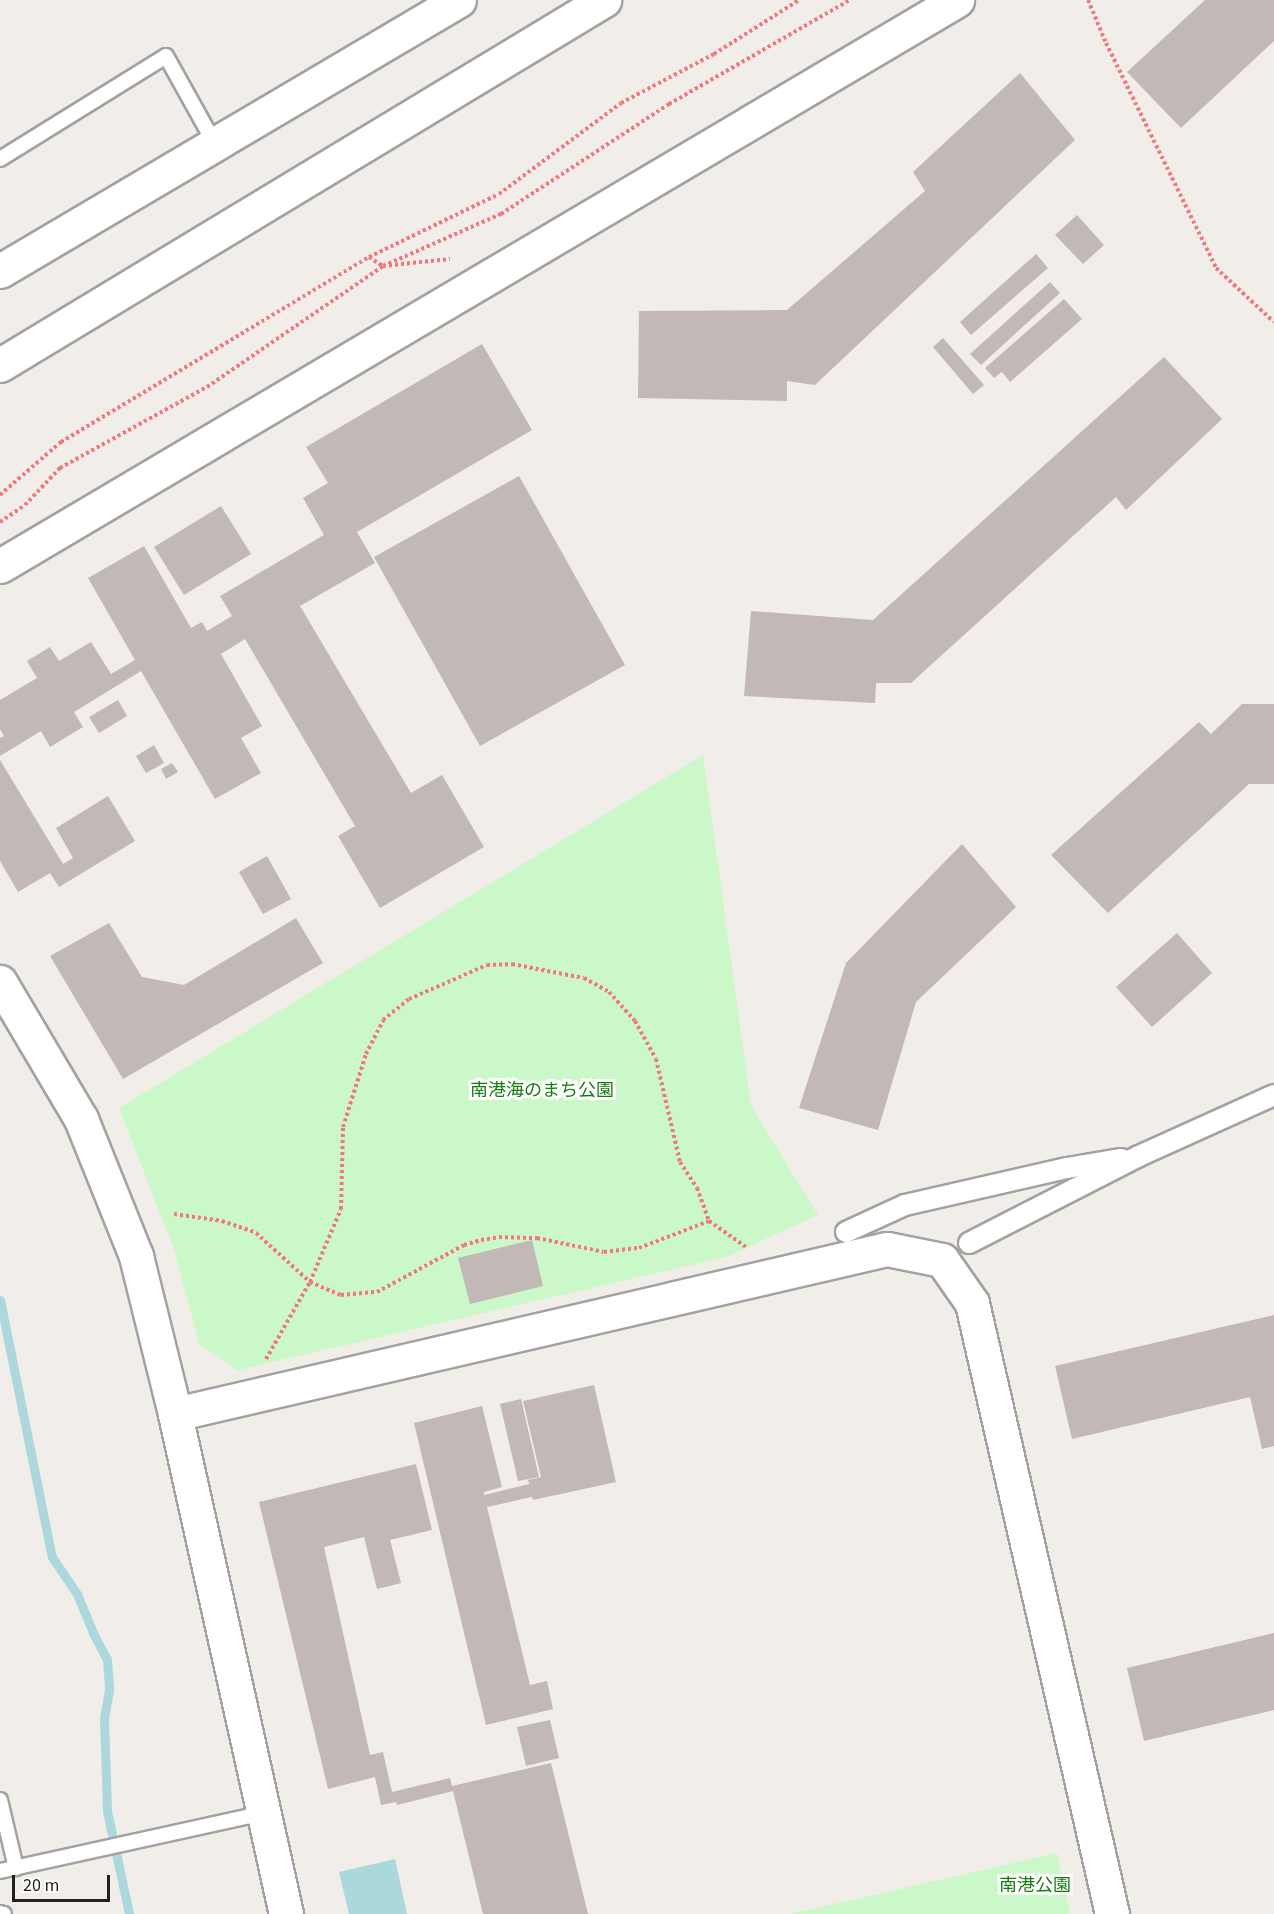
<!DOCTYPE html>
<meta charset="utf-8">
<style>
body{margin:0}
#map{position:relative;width:1274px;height:1914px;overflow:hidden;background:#f1ede8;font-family:"Source Sans 3","Noto Sans JP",sans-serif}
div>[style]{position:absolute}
.park>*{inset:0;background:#cbf8c8}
.water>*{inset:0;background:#abd8dc}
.stream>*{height:9px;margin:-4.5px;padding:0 4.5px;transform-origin:4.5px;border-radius:4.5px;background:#abd8dc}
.building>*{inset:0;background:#c2b8b5}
.path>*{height:4px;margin-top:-2px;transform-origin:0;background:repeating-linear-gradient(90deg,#f4767a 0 3px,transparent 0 6px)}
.roads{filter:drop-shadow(2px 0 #a2a2a2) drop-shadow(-2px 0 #a2a2a2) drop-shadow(0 2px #a2a2a2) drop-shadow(0 -2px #a2a2a2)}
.service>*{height:14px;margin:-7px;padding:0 7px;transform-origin:7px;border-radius:7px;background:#fff}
.pedestrian>*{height:20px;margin:-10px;padding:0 10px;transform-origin:10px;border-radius:10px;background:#fff}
.tertiary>*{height:33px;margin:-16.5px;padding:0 16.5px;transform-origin:16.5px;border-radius:16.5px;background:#fff}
span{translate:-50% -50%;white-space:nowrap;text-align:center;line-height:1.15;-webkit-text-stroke:6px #fff;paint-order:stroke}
.park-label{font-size:18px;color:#167e11}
.scale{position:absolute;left:12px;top:1875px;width:98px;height:27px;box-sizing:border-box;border:3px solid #212121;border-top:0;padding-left:8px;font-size:18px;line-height:21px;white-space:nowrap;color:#212121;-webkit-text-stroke:4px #fff;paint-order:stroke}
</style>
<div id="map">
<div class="park">
<div style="clip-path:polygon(703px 755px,751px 1106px,818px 1215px,726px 1257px,238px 1370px,199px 1344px,175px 1252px,119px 1108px)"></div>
<div style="clip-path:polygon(1057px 1853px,1070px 1914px,790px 1914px)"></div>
</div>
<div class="water">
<div style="clip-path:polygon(395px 1859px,407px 1914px,349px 1914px,339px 1872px)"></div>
</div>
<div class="stream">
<div style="left:0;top:1300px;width:262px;rotate:78.6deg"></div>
<div style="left:52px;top:1557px;width:45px;rotate:56deg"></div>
<div style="left:77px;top:1594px;width:44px;rotate:67.5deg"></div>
<div style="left:94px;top:1635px;width:27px;rotate:62deg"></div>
<div style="left:107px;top:1659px;width:31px;rotate:86deg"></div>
<div style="left:109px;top:1690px;width:29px;rotate:100deg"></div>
<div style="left:104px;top:1719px;width:92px;rotate:88.1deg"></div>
<div style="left:107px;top:1811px;width:105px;rotate:77.9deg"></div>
</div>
<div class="building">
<div style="clip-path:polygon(1205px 0,1274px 0,1274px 41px,1181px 128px,1127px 72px)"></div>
<div style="clip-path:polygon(1020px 73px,1075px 140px,815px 385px,787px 381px,787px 401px,638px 398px,639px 311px,787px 310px,925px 191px,913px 172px)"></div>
<div style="clip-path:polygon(1077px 215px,1104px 245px,1083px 264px,1055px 235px)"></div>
<div style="clip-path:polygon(1036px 254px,1048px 268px,971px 335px,960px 322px)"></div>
<div style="clip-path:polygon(1050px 282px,1060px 293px,981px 365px,970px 354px)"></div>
<div style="clip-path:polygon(1064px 299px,1082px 319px,1010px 382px,1002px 372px,994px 378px,985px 368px)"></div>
<div style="clip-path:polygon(943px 338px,984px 385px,973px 394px,933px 347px)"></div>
<div style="clip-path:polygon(482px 344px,532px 430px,357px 532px,375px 563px,300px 606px,411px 793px,442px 775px,484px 847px,380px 908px,338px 836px,355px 826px,245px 639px,221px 654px,262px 726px,241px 738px,261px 773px,215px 799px,141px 671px,74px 712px,83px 727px,50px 747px,41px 731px,0 756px,0 738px,4px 736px,0 729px,0 700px,37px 678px,27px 661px,50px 647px,59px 661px,91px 642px,111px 674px,135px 660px,88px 578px,144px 546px,191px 628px,202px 622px,207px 631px,232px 616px,220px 596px,324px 535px,303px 498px,328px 483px,306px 447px)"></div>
<div style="clip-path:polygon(1164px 357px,1222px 419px,1126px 510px,1116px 497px,911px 683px,876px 683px,875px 703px,744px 696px,751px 611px,873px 620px)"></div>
<div style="clip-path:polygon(519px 476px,625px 665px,480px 746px,374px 557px)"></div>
<div style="clip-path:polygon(221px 506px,251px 554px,184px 595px,154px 547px)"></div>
<div style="clip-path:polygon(118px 700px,127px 716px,99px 733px,89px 717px)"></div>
<div style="clip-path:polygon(1242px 704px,1274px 704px,1274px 784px,1249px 784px,1108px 913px,1051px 855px,1199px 722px,1211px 734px)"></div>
<div style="clip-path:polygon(154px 745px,164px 763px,146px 773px,136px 756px)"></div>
<div style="clip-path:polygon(0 760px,63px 864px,73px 858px,56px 828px,108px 796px,135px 841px,59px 887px,50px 873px,18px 892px,0 861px)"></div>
<div style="clip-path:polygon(172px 763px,178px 772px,166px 779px,161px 769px)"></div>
<div style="clip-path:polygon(962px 844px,1016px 907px,916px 1002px,878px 1130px,799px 1108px,846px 963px)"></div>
<div style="clip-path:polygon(267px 856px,291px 899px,263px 914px,239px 872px)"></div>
<div style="clip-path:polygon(296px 918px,323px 963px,123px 1079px,50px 956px,109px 923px,142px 977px,184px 985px)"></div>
<div style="clip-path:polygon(1177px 933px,1212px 973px,1152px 1027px,1116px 987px)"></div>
<div style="clip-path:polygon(532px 1240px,543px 1286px,470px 1304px,458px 1258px)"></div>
<div style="clip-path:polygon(1274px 1315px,1274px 1446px,1262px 1449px,1250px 1397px,1072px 1439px,1055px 1366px)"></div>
<div style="clip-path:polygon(594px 1385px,616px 1482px,533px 1500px,532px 1497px,487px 1507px,530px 1685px,547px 1681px,553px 1709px,486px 1725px,414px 1423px,482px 1406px,502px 1487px,484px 1492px,484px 1495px,529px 1484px,528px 1480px,541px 1477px,523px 1401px)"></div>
<div style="clip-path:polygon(521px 1399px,539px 1477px,518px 1481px,500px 1404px)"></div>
<div style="clip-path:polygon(416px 1464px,432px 1530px,390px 1540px,401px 1583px,377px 1589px,364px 1537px,324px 1547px,370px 1755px,383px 1752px,392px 1792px,450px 1778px,452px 1786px,551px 1763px,588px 1914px,483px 1914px,453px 1791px,397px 1805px,396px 1802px,381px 1805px,375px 1777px,328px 1789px,259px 1502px)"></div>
<div style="clip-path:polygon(1274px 1633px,1274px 1710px,1144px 1741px,1127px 1668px)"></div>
<div style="clip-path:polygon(550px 1720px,559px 1758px,526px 1766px,517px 1727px)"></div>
</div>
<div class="path">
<div style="left:1088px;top:0;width:47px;rotate:67.3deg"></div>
<div style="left:1106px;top:43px;width:250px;rotate:63.9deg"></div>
<div style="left:1216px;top:268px;width:79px;rotate:43deg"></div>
<div style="left:369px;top:257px;width:17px;rotate:33deg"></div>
<div style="left:383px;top:266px;width:67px;rotate:-6deg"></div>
<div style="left:0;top:495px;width:81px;rotate:-41deg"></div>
<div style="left:61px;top:442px;width:359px;rotate:-31deg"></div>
<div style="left:369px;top:257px;width:144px;rotate:-25.9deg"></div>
<div style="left:499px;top:194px;width:152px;rotate:-36.7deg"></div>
<div style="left:621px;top:103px;width:105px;rotate:-27.8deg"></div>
<div style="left:714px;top:54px;width:101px;rotate:-32.4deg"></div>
<div style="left:0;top:522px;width:30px;rotate:-34deg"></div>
<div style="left:25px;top:505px;width:51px;rotate:-46.6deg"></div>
<div style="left:60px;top:468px;width:168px;rotate:-28.9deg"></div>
<div style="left:207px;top:387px;width:214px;rotate:-34.5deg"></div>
<div style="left:383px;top:266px;width:129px;rotate:-23.8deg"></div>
<div style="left:501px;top:214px;width:201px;rotate:-33.2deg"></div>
<div style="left:669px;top:104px;width:209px;rotate:-29.9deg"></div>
<div style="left:174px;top:1214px;width:49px;rotate:8.3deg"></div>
<div style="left:222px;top:1221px;width:36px;rotate:19deg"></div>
<div style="left:256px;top:1233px;width:73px;rotate:42.2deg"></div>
<div style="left:310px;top:1282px;width:34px;rotate:23deg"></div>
<div style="left:341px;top:1295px;width:36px;rotate:-5deg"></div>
<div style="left:377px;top:1292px;width:99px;rotate:-28.4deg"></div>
<div style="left:464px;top:1245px;width:18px;rotate:-16deg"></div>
<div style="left:481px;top:1240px;width:18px;rotate:-9deg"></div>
<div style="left:499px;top:1237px;width:38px;rotate:2deg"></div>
<div style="left:537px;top:1238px;width:68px;rotate:11.8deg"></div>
<div style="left:604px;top:1252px;width:35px;rotate:-7deg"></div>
<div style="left:639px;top:1248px;width:75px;rotate:-21.1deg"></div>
<div style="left:266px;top:1359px;width:89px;rotate:-60.3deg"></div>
<div style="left:310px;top:1282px;width:79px;rotate:-67deg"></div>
<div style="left:341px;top:1209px;width:82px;rotate:-88.6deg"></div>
<div style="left:343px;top:1127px;width:77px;rotate:-72.5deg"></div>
<div style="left:366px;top:1054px;width:38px;rotate:-63deg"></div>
<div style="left:383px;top:1020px;width:33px;rotate:-39deg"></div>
<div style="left:409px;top:999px;width:85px;rotate:-23.6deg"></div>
<div style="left:487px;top:965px;width:25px;rotate:-2deg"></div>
<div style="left:512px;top:964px;width:73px;rotate:11deg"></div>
<div style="left:584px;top:978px;width:29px;rotate:29deg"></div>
<div style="left:609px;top:992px;width:39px;rotate:48deg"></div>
<div style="left:635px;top:1021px;width:43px;rotate:61.1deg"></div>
<div style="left:656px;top:1059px;width:106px;rotate:76.9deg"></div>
<div style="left:680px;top:1162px;width:31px;rotate:57deg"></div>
<div style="left:697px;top:1188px;width:35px;rotate:70deg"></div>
<div style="left:709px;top:1221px;width:45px;rotate:35.1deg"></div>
</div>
<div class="roads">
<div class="service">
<div style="left:0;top:159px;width:195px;rotate:-31.8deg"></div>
<div style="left:166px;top:56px;width:101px;rotate:60.9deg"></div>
<div style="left:0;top:1800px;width:70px;rotate:76.8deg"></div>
<div style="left:0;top:1871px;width:269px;rotate:-12.4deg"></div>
<div style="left:0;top:1913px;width:4px;rotate:14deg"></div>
</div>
<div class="pedestrian">
<div style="left:846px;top:1232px;width:65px;rotate:-24.6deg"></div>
<div style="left:905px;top:1205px;width:166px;rotate:-12.9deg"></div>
<div style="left:1067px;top:1168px;width:55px;rotate:-9.5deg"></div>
<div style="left:969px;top:1243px;width:191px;rotate:-27.1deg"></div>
<div style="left:1139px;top:1156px;width:148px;rotate:-24.3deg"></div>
</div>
<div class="tertiary">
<div style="left:0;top:271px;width:533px;rotate:-30.56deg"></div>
<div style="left:0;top:365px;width:706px;rotate:-31.14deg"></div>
<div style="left:0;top:566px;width:1112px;rotate:-30.6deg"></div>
<div style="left:0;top:982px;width:159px;rotate:59.4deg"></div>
<div style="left:81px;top:1119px;width:148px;rotate:68.1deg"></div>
<div style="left:136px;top:1256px;width:163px;rotate:76.1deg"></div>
<div style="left:175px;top:1414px;width:512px;rotate:77.48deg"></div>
<div style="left:175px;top:1414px;width:731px;rotate:-13.05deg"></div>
<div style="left:887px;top:1249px;width:56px;rotate:11.3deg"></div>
<div style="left:942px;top:1260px;width:52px;rotate:55.1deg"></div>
<div style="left:972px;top:1303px;width:627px;rotate:77.09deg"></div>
</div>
</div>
<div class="park-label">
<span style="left:542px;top:1091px">南港海のまち公園</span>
<span style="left:1035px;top:1886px">南港公園</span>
</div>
<div class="scale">20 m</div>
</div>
